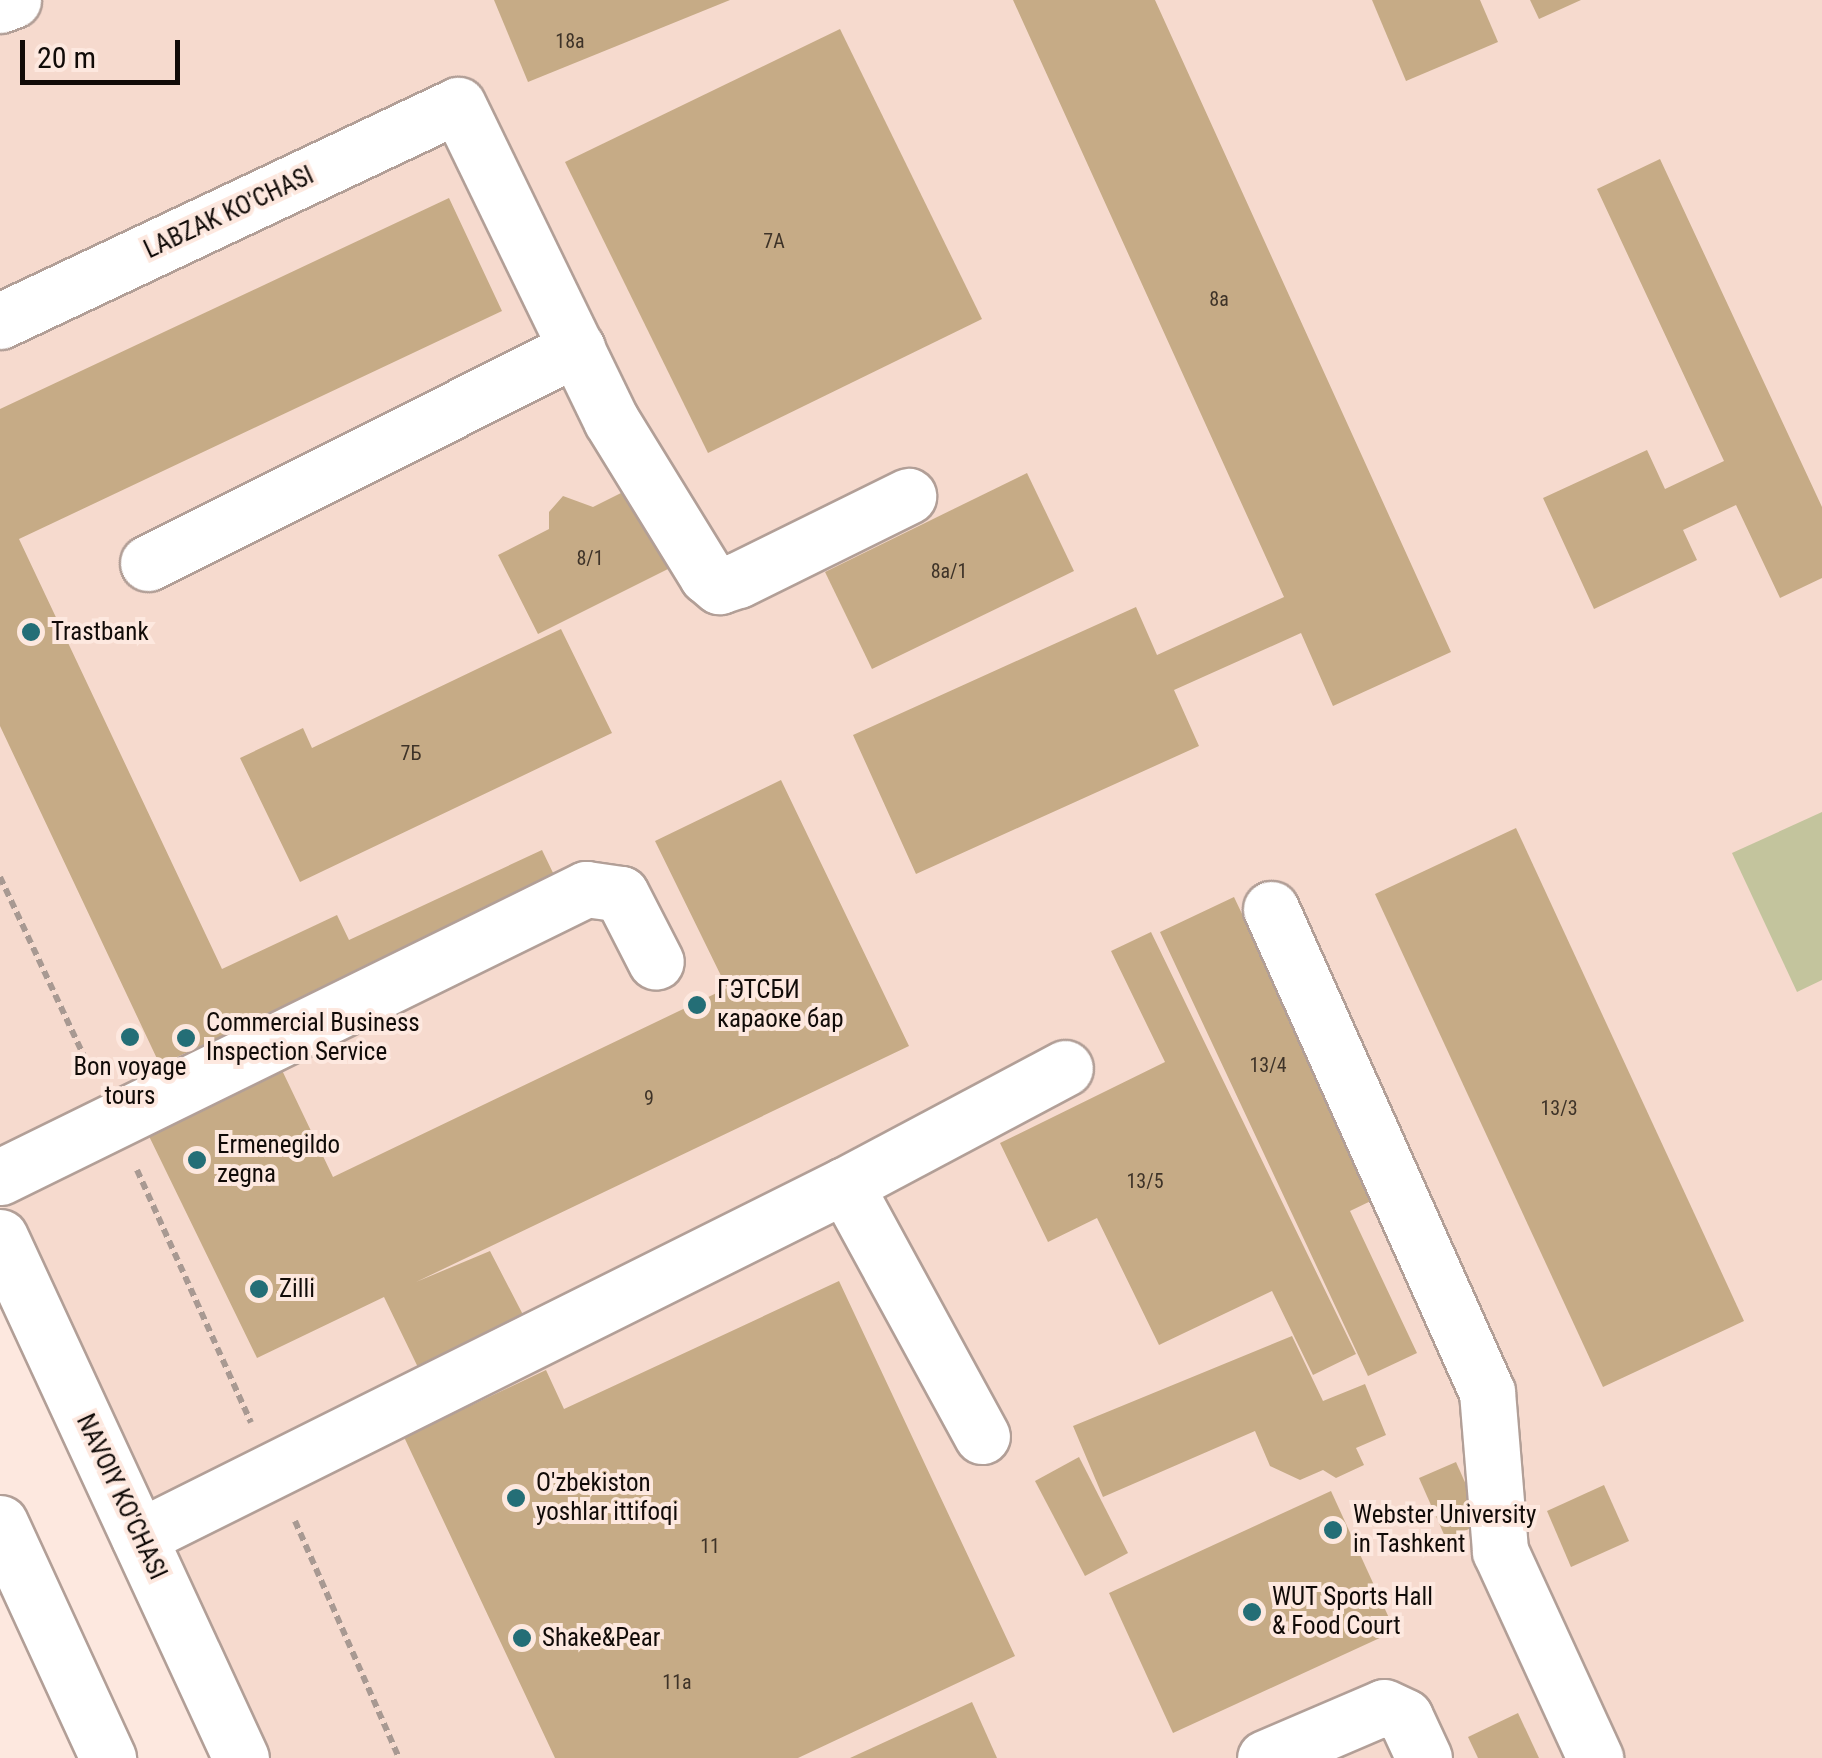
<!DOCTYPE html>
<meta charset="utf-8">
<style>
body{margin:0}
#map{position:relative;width:1822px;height:1758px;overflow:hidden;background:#fde8df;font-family:"Roboto Condensed",sans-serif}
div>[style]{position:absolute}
.built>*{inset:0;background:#f6dace}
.green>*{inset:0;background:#c3c49d}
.building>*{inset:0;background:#c6ab86}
.path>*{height:6px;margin-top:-3px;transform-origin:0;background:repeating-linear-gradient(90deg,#a89992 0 8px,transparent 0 13px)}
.roads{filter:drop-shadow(2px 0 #b29f97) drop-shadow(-2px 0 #b29f97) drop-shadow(0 2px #b29f97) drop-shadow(0 -2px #b29f97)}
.minor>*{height:55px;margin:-27.5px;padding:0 27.5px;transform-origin:27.5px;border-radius:27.5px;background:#fff}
.major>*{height:55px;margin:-27.5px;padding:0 27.5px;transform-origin:27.5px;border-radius:27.5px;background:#fff}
.dots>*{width:28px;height:28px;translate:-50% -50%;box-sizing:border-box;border:5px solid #fde8df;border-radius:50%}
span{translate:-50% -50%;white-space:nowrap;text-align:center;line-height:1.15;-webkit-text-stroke:8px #fde8df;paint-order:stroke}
.number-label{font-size:20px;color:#3e3328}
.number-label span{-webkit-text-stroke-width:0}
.street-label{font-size:25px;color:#110b08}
.poi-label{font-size:25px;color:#110b08}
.left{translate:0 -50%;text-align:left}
.scale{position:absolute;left:20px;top:40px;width:160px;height:45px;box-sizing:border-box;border:5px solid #110b08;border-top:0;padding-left:12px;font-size:30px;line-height:35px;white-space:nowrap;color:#110b08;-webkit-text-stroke:8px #fde8df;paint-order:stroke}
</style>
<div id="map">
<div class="built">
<div style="clip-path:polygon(0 0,1822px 0,1822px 1758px,241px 1758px,0 1237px)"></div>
</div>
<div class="green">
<div style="clip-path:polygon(1822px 812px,1822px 980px,1797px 992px,1732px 853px)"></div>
</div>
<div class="building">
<div style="clip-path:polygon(494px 0,730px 0,528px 82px)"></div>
<div style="clip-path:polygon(1013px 0,1155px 0,1451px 652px,1333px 706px,1301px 633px,1174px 690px,1199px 746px,916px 874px,853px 735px,1136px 607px,1157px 655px,1284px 597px)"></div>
<div style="clip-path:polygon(1372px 0,1480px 0,1498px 42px,1406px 81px)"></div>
<div style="clip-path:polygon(1530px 0,1581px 0,1539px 19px)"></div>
<div style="clip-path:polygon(840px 29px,982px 319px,708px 453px,565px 162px)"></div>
<div style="clip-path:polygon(1660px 159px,1822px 507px,1822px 578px,1780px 598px,1736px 505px,1683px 530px,1697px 560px,1594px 609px,1543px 498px,1647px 450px,1665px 489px,1724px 461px,1597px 189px)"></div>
<div style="clip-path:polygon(449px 198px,502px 311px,19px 539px,222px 969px,337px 915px,349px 940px,542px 850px,556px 879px,160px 1065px,0 726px,0 409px)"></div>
<div style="clip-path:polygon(1027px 473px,1074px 571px,872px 669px,825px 572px)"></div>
<div style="clip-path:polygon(641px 483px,682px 562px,538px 634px,498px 555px,549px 529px,549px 512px,563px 496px,593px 507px)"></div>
<div style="clip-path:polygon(561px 629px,612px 733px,300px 882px,240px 758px,303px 728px,312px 748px)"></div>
<div style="clip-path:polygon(781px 780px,909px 1046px,416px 1282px,490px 1251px,534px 1336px,427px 1386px,384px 1297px,257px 1358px,146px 1130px,280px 1066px,333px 1177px,727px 988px,655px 841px)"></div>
<div style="clip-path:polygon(1516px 828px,1744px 1321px,1603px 1387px,1375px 894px)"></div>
<div style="clip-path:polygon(1234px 897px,1377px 1198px,1350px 1211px,1417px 1353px,1368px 1376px,1160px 932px)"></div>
<div style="clip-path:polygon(1151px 932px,1356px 1354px,1313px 1375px,1272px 1291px,1159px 1345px,1097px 1218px,1048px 1242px,1000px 1143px,1165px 1062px,1111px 951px)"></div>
<div style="clip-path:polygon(839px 1281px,1015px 1656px,798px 1758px,555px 1758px,404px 1437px,546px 1370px,564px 1409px)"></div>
<div style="clip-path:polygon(1292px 1336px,1323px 1401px,1365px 1384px,1386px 1435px,1356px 1448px,1364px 1465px,1336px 1478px,1323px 1470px,1300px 1480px,1270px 1466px,1255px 1431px,1103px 1497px,1073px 1426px)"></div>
<div style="clip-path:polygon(1079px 1457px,1128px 1553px,1085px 1576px,1035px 1481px)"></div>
<div style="clip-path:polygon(1456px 1462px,1483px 1523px,1446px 1539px,1419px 1478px)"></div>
<div style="clip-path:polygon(1604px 1485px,1629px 1541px,1571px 1567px,1547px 1511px)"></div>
<div style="clip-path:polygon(1331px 1491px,1395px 1631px,1173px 1733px,1109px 1593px)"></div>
<div style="clip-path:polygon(972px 1702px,997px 1758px,850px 1758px)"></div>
<div style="clip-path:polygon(1518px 1713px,1539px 1758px,1478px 1758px,1468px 1737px)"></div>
</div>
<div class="path">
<div style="left:0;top:877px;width:217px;rotate:64.9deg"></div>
<div style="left:137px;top:1170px;width:277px;rotate:65.7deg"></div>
<div style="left:295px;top:1521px;width:259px;rotate:66.3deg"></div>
</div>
<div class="roads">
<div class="minor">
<div style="left:0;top:5px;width:14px;rotate:-21deg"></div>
<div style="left:0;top:321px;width:506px;rotate:-25.25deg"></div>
<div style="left:458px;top:105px;width:350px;rotate:64.1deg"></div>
<div style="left:611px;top:420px;width:183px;rotate:58.4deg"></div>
<div style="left:707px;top:576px;width:16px;rotate:40deg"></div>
<div style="left:719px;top:586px;width:20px;rotate:-18deg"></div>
<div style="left:738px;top:580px;width:190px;rotate:-26.3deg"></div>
<div style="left:148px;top:563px;width:480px;rotate:-26.6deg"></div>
<div style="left:1271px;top:909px;width:529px;rotate:65.91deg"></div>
<div style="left:1487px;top:1392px;width:160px;rotate:85.3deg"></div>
<div style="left:1500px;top:1551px;width:228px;rotate:65.3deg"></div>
<div style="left:0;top:1177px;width:653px;rotate:-26.17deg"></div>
<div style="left:586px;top:889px;width:35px;rotate:8deg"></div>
<div style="left:621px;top:894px;width:76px;rotate:62.8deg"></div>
<div style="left:845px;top:1185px;width:249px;rotate:-28deg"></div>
<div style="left:139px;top:1537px;width:789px;rotate:-26.5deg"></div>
<div style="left:845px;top:1185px;width:286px;rotate:61.4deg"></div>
<div style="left:1265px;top:1758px;width:129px;rotate:-23.2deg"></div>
<div style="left:1384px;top:1707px;width:23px;rotate:25deg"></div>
<div style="left:1405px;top:1717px;width:45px;rotate:65.1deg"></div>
</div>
<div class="major">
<div style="left:0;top:1237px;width:574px;rotate:65.18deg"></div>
<div style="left:0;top:1523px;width:259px;rotate:65.3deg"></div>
</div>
</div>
<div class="dots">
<div style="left:31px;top:632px;background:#246e76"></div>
<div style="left:697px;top:1005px;background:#246e76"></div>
<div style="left:130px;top:1037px;background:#246e76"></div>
<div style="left:186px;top:1038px;background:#246e76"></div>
<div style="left:197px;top:1160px;background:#246e76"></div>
<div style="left:259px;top:1289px;background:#246e76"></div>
<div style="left:516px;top:1498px;background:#246e76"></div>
<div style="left:1333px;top:1530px;background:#246e76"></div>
<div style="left:1252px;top:1612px;background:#246e76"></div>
<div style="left:522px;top:1638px;background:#246e76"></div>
</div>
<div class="number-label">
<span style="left:570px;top:41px">18a</span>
<span style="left:774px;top:241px">7A</span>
<span style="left:1219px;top:299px">8a</span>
<span style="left:590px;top:558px">8/1</span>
<span style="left:949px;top:571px">8a/1</span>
<span style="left:411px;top:753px">7Б</span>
<span style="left:1268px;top:1065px">13/4</span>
<span style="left:649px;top:1098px">9</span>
<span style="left:1559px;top:1108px">13/3</span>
<span style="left:1145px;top:1181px">13/5</span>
<span style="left:710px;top:1546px">11</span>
<span style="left:677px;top:1682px">11а</span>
</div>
<div class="street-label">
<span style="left:229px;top:213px;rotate:-25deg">LABZAK KO'CHASI</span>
<span style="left:121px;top:1497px;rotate:65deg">NAVOIY KO'CHASI</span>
</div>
<div class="poi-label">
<span class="left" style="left:51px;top:632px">Trastbank</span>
<span class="left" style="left:717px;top:1005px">ГЭТСБИ<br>караоке бар</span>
<span class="left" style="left:206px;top:1038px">Commercial Business<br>Inspection Service</span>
<span style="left:130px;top:1082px">Bon voyage<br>tours</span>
<span class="left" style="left:217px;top:1160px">Ermenegildo<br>zegna</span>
<span class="left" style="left:279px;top:1289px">Zilli</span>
<span class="left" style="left:536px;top:1498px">O'zbekiston<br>yoshlar ittifoqi</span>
<span class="left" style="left:1353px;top:1530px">Webster University<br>in Tashkent</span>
<span class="left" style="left:1272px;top:1612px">WUT Sports Hall<br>&amp; Food Court</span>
<span class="left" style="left:542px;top:1638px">Shake&amp;Pear</span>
</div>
<div class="scale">20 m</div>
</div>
